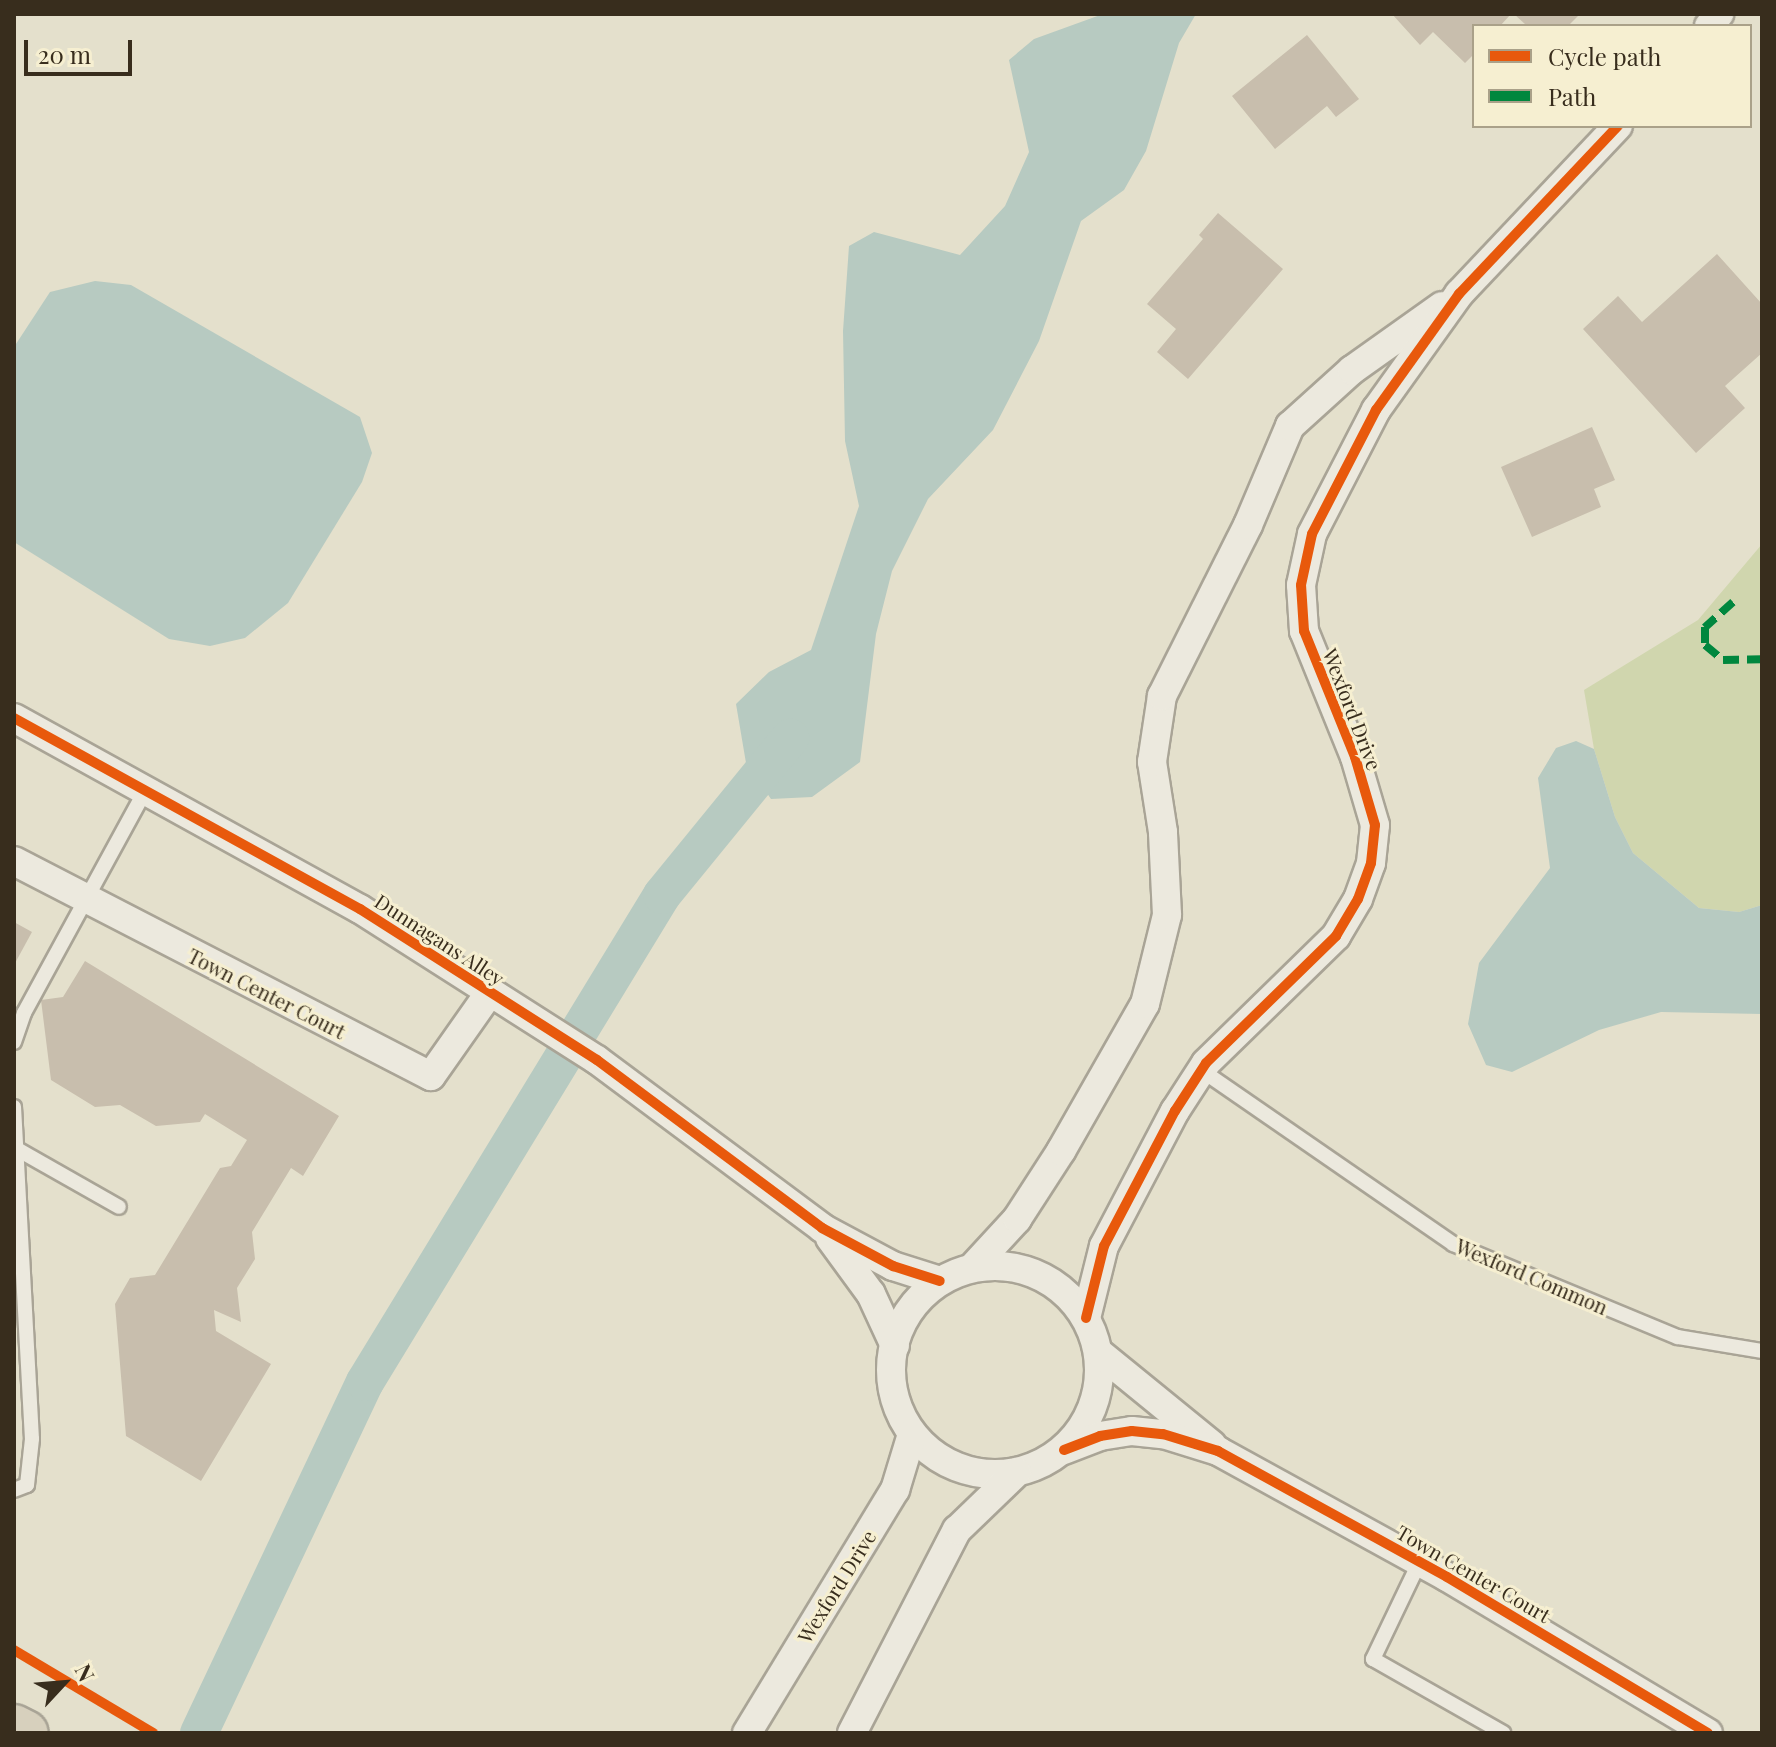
<!DOCTYPE html>
<style>
body{margin:0}
#map{position:relative;width:1776px;height:1747px;overflow:hidden;background:#e4e0cc;font-family:"Playfair Display",serif}
div>[style]{position:absolute}
.green>*{inset:0;background:#d0d6ae}
.water>*{inset:0;background:#b7cac1}
.canal>*{height:38px;margin:-19px;padding:0 19px;transform-origin:19px;border-radius:19px;background:#b7cac1}
.building>*{inset:0;background:#c8bead}
.roads{filter:drop-shadow(2px 0 #a9a496) drop-shadow(-2px 0 #a9a496) drop-shadow(0 2px #a9a496) drop-shadow(0 -2px #a9a496)}
.lane>*{height:14px;margin:-7px;padding:0 7px;transform-origin:7px;border-radius:7px;background:#ece9de}
.street>*{height:28px;margin:-14px;padding:0 14px;transform-origin:14px;border-radius:14px;background:#ece9de}
.street>.ring{margin:-14px;padding:0;box-sizing:content-box;background:none;border:28px solid #ece9de;border-radius:50%}
.highway>*{height:44px;margin:-22px;padding:0 22px;transform-origin:22px;border-radius:22px;background:#d7d0bd}
.quiet>*{height:8px;margin-top:-4px;transform-origin:0;background:repeating-linear-gradient(90deg,#00873e 0 16px,transparent 0 24px)}
.cycleway>*{height:10px;margin:-5px;padding:0 5px;transform-origin:5px;border-radius:5px;background:#e8590c}
span{translate:-50% -50%;white-space:nowrap;text-align:center;line-height:1.15;-webkit-text-stroke:6px #f6efd1;paint-order:stroke}
.street-label{font-size:20px;color:#382d1d}
.frame{position:absolute;inset:0;border:16px solid #382d1d;pointer-events:none}
.legend{position:absolute;left:1472px;top:24px;width:280px;height:104px;box-sizing:border-box;background:#f6efd1;border:2px solid #aaa189;margin:0;padding:10px 14px;list-style:none;font-size:24px;color:#382d1d}
.legend li{display:flex;align-items:center;gap:16px;height:40px}
.legend b{width:40px;border:2px solid #aaa189}
.north{position:absolute;left:24px;top:1643px;width:80px;height:80px;-webkit-text-stroke:6px #f6efd1;paint-order:stroke;rotate:64deg;font-size:22px;font-weight:700;line-height:32px;text-align:center;color:#382d1d}
.north::after{content:'';display:block;margin:auto;width:28px;height:36px;background:#382d1d;clip-path:polygon(50% 0,100% 100%,50% 72%,0 100%)}
.scale{position:absolute;left:24px;top:40px;width:108px;height:36px;box-sizing:border-box;border:4px solid #382d1d;border-top:0;padding-left:10px;font-size:24px;line-height:28px;white-space:nowrap;color:#382d1d;-webkit-text-stroke:6px #f6efd1;paint-order:stroke}
</style>
<div id="map">
<div class="green">
<div style="clip-path:polygon(1762px 544px,1762px 905px,1739px 912px,1699px 908px,1633px 853px,1615px 817px,1594px 749px,1584px 690px,1698px 620px)"></div>
</div>
<div class="water">
<div style="clip-path:polygon(1103px 14px,1196px 14px,1179px 43px,1146px 151px,1124px 190px,1081px 221px,1039px 341px,993px 430px,928px 499px,892px 571px,876px 634px,860px 762px,812px 797px,771px 799px,746px 763px,736px 704px,769px 672px,811px 650px,859px 506px,845px 441px,843px 331px,849px 246px,874px 232px,960px 255px,1005px 206px,1029px 152px,1009px 60px,1034px 39px)"></div>
<div style="clip-path:polygon(95px 281px,131px 285px,360px 417px,372px 453px,362px 482px,288px 603px,245px 638px,210px 646px,169px 639px,14px 542px,14px 347px,50px 292px)"></div>
<div style="clip-path:polygon(1576px 741px,1594px 749px,1615px 817px,1633px 853px,1699px 908px,1739px 912px,1762px 905px,1762px 1014px,1661px 1012px,1599px 1030px,1512px 1072px,1486px 1065px,1468px 1024px,1479px 963px,1550px 868px,1538px 778px,1556px 748px)"></div>
</div>
<div class="canal">
<div style="left:199px;top:1733px;width:388px;rotate:-64.7deg"></div>
<div style="left:365px;top:1382px;width:570px;rotate:-58.62deg"></div>
<div style="left:662px;top:895px;width:203px;rotate:-50.8deg"></div>
</div>
<div class="building">
<div style="clip-path:polygon(1392px 14px,1511px 14px,1500px 26px,1474px 26px,1474px 54px,1465px 63px,1433px 32px,1420px 45px)"></div>
<div style="clip-path:polygon(1514px 14px,1580px 14px,1568px 26px,1527px 26px)"></div>
<div style="clip-path:polygon(1307px 35px,1359px 99px,1336px 117px,1327px 106px,1275px 149px,1232px 96px)"></div>
<div style="clip-path:polygon(1218px 213px,1283px 269px,1188px 379px,1157px 352px,1176px 329px,1147px 304px,1203px 239px,1199px 235px)"></div>
<div style="clip-path:polygon(1717px 254px,1762px 304px,1762px 353px,1725px 386px,1745px 408px,1696px 453px,1583px 329px,1618px 296px,1642px 322px)"></div>
<div style="clip-path:polygon(1592px 427px,1615px 480px,1594px 489px,1601px 507px,1532px 537px,1501px 467px)"></div>
<div style="clip-path:polygon(14px 922px,32px 932px,14px 965px)"></div>
<div style="clip-path:polygon(85px 961px,339px 1116px,303px 1176px,291px 1168px,252px 1232px,255px 1259px,237px 1288px,241px 1322px,214px 1310px,216px 1331px,271px 1364px,201px 1481px,126px 1436px,115px 1304px,130px 1278px,155px 1275px,220px 1168px,231px 1166px,247px 1140px,205px 1114px,200px 1122px,156px 1126px,120px 1105px,95px 1107px,51px 1080px,41px 1000px,63px 997px)"></div>
</div>
<div class="roads">
<div class="lane">
<div style="left:14px;top:1042px;width:31px;rotate:-71deg"></div>
<div style="left:24px;top:1013px;width:253px;rotate:-61.4deg"></div>
<div style="left:1204px;top:1072px;width:303px;rotate:34.6deg"></div>
<div style="left:1453px;top:1244px;width:243px;rotate:22.5deg"></div>
<div style="left:1678px;top:1337px;width:85px;rotate:9.5deg"></div>
<div style="left:14px;top:1107px;width:332px;rotate:86.9deg"></div>
<div style="left:32px;top:1439px;width:46px;rotate:96.2deg"></div>
<div style="left:27px;top:1485px;width:14px;rotate:159deg"></div>
<div style="left:17px;top:1149px;width:117px;rotate:29.6deg"></div>
<div style="left:1420px;top:1561px;width:109px;rotate:115.6deg"></div>
<div style="left:1373px;top:1659px;width:150px;rotate:29.6deg"></div>
</div>
<div class="street">
<div style="left:1709px;top:26px;width:16px;rotate:-50deg"></div>
<div style="left:14px;top:718px;width:395px;rotate:28.9deg"></div>
<div style="left:360px;top:909px;width:281px;rotate:32.5deg"></div>
<div style="left:597px;top:1060px;width:281px;rotate:36.7deg"></div>
<div style="left:822px;top:1228px;width:81px;rotate:28.2deg"></div>
<div style="left:893px;top:1266px;width:49px;rotate:17.7deg"></div>
<div style="left:14px;top:861px;width:469px;rotate:27.3deg"></div>
<div style="left:431px;top:1076px;width:103px;rotate:-54.9deg"></div>
<div style="left:830px;top:1238px;width:69px;rotate:53.8deg"></div>
<div style="left:871px;top:1294px;width:57px;rotate:65.2deg"></div>
<div class="ring" style="left:891px;top:1266px;width:180px;height:180px"></div>
<div style="left:972px;top:1268px;width:67px;rotate:-47.4deg"></div>
<div style="left:1017px;top:1219px;width:81px;rotate:-57.1deg"></div>
<div style="left:1061px;top:1151px;width:169px;rotate:-60.3deg"></div>
<div style="left:1145px;top:1004px;width:92px;rotate:-76.1deg"></div>
<div style="left:1167px;top:915px;width:83px;rotate:-92.8deg"></div>
<div style="left:1163px;top:832px;width:71px;rotate:-98.9deg"></div>
<div style="left:1152px;top:762px;width:67px;rotate:-81.4deg"></div>
<div style="left:1162px;top:696px;width:191px;rotate:-63.3deg"></div>
<div style="left:1248px;top:525px;width:108px;rotate:-67deg"></div>
<div style="left:1290px;top:426px;width:84px;rotate:-42.1deg"></div>
<div style="left:1352px;top:370px;width:110px;rotate:-35.4deg"></div>
<div style="left:1086px;top:1318px;width:74px;rotate:-76deg"></div>
<div style="left:1104px;top:1246px;width:153px;rotate:-62.3deg"></div>
<div style="left:1175px;top:1111px;width:57px;rotate:-57.1deg"></div>
<div style="left:1206px;top:1063px;width:182px;rotate:-44.3deg"></div>
<div style="left:1336px;top:936px;width:43px;rotate:-59.3deg"></div>
<div style="left:1358px;top:899px;width:38px;rotate:-70deg"></div>
<div style="left:1371px;top:863px;width:38px;rotate:-84deg"></div>
<div style="left:1375px;top:825px;width:71px;rotate:-106.4deg"></div>
<div style="left:1355px;top:757px;width:136px;rotate:-112deg"></div>
<div style="left:1304px;top:631px;width:46px;rotate:-93.7deg"></div>
<div style="left:1301px;top:585px;width:52px;rotate:-77.8deg"></div>
<div style="left:1312px;top:534px;width:140px;rotate:-62.7deg"></div>
<div style="left:1376px;top:410px;width:143px;rotate:-54.4deg"></div>
<div style="left:1459px;top:294px;width:231px;rotate:-46.6deg"></div>
<div style="left:1098px;top:1352px;width:147px;rotate:39.2deg"></div>
<div style="left:1064px;top:1450px;width:39px;rotate:-21deg"></div>
<div style="left:1100px;top:1436px;width:32px;rotate:-9deg"></div>
<div style="left:1132px;top:1431px;width:31px;rotate:6deg"></div>
<div style="left:1163px;top:1434px;width:58px;rotate:17.2deg"></div>
<div style="left:1218px;top:1451px;width:261px;rotate:28.8deg"></div>
<div style="left:1447px;top:1577px;width:304px;rotate:30.9deg"></div>
<div style="left:747px;top:1733px;width:285px;rotate:-58.7deg"></div>
<div style="left:895px;top:1490px;width:59px;rotate:-73.1deg"></div>
<div style="left:852px;top:1733px;width:229px;rotate:-62.7deg"></div>
<div style="left:957px;top:1530px;width:83px;rotate:-44deg"></div>
</div>
<div class="highway">
<div style="left:14px;top:1727px;width:13px;rotate:27deg"></div>
</div>
</div>
<div class="quiet">
<div style="left:1733px;top:602px;width:38px;rotate:138deg"></div>
<div style="left:1705px;top:627px;width:18px;rotate:90deg"></div>
<div style="left:1705px;top:645px;width:23px;rotate:40deg"></div>
<div style="left:1723px;top:660px;width:39px;rotate:-1deg"></div>
</div>
<div class="cycleway">
<div style="left:14px;top:718px;width:395px;rotate:28.9deg"></div>
<div style="left:360px;top:909px;width:281px;rotate:32.5deg"></div>
<div style="left:597px;top:1060px;width:281px;rotate:36.7deg"></div>
<div style="left:822px;top:1228px;width:81px;rotate:28.2deg"></div>
<div style="left:893px;top:1266px;width:49px;rotate:17.7deg"></div>
<div style="left:1086px;top:1318px;width:74px;rotate:-76deg"></div>
<div style="left:1104px;top:1246px;width:153px;rotate:-62.3deg"></div>
<div style="left:1175px;top:1111px;width:57px;rotate:-57.1deg"></div>
<div style="left:1206px;top:1063px;width:182px;rotate:-44.3deg"></div>
<div style="left:1336px;top:936px;width:43px;rotate:-59.3deg"></div>
<div style="left:1358px;top:899px;width:38px;rotate:-70deg"></div>
<div style="left:1371px;top:863px;width:38px;rotate:-84deg"></div>
<div style="left:1375px;top:825px;width:71px;rotate:-106.4deg"></div>
<div style="left:1355px;top:757px;width:136px;rotate:-112deg"></div>
<div style="left:1304px;top:631px;width:46px;rotate:-93.7deg"></div>
<div style="left:1301px;top:585px;width:52px;rotate:-77.8deg"></div>
<div style="left:1312px;top:534px;width:140px;rotate:-62.7deg"></div>
<div style="left:1376px;top:410px;width:143px;rotate:-54.4deg"></div>
<div style="left:1459px;top:294px;width:231px;rotate:-46.6deg"></div>
<div style="left:1064px;top:1450px;width:39px;rotate:-21deg"></div>
<div style="left:1100px;top:1436px;width:32px;rotate:-9deg"></div>
<div style="left:1132px;top:1431px;width:31px;rotate:6deg"></div>
<div style="left:1163px;top:1434px;width:58px;rotate:17.2deg"></div>
<div style="left:1218px;top:1451px;width:261px;rotate:28.8deg"></div>
<div style="left:1447px;top:1577px;width:304px;rotate:30.9deg"></div>
<div style="left:14px;top:1650px;width:162px;rotate:30.8deg"></div>
</div>
<div class="street-label">
<span style="left:1353px;top:709px;rotate:69deg">Wexford Drive</span>
<span style="left:440px;top:939px;rotate:33deg">Dunnagans Alley</span>
<span style="left:267px;top:993px;rotate:27deg">Town Center Court</span>
<span style="left:1532px;top:1276px;rotate:23deg">Wexford Common</span>
<span style="left:1474px;top:1573px;rotate:30deg">Town Center Court</span>
<span style="left:836px;top:1586px;rotate:-58deg">Wexford Drive</span>
</div>
<div class="frame"></div>
<ul class="legend">
<li><b style="height:10px;background:#e8590c"></b>Cycle path</li>
<li><b style="height:10px;background:#00873e"></b>Path</li>
</ul>
<div class="north">N</div>
<div class="scale">20 m</div>
</div>
